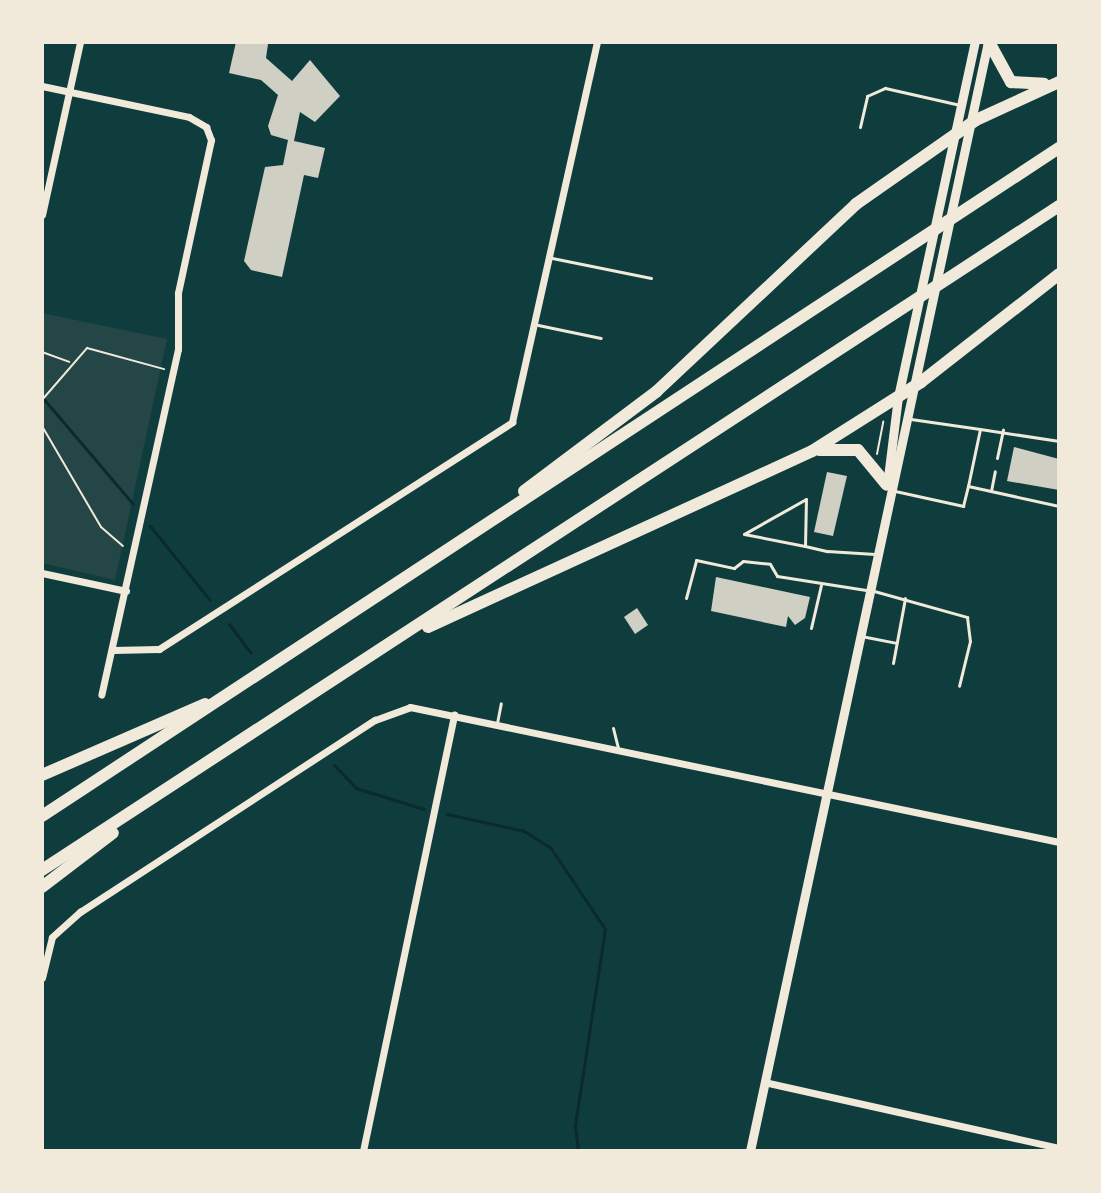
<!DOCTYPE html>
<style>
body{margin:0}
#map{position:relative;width:1101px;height:1193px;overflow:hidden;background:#0f3d3e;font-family:Poppins,sans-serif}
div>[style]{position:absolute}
.green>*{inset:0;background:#244646}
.stream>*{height:3px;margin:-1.5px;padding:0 1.5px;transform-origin:1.5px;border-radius:1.5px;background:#0a2a2b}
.building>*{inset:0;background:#cfcfc3}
.path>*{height:2px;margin:-1px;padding:0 1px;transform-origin:1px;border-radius:1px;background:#f1e9da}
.service>*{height:3px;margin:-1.5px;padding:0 1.5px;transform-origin:1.5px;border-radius:1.5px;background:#f1e9da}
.minor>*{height:7px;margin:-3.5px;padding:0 3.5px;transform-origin:3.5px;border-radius:3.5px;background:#f1e9da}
.tertiary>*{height:9px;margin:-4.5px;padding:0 4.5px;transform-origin:4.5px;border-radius:4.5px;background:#f1e9da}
.motorway>*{height:12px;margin:-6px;padding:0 6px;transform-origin:6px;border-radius:6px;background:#f1e9da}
span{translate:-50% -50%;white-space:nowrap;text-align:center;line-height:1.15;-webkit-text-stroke:8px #f1e9da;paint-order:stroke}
.frame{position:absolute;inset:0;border:44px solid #f1e9da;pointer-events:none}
</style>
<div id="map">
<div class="green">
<div style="clip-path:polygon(42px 313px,167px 339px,115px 580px,42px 563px)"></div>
</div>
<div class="stream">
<div style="left:42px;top:397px;width:140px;rotate:49.6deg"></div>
<div style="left:150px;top:526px;width:95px;rotate:51deg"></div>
<div style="left:229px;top:624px;width:36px;rotate:53deg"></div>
<div style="left:334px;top:765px;width:32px;rotate:46deg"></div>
<div style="left:356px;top:788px;width:71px;rotate:17.2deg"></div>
<div style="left:447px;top:814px;width:79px;rotate:12.4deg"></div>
<div style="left:524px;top:831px;width:31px;rotate:32deg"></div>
<div style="left:550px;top:847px;width:99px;rotate:56.1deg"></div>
<div style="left:605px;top:929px;width:199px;rotate:98.7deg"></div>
<div style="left:575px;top:1126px;width:25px;rotate:83deg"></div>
</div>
<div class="building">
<div style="clip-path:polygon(236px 42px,268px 44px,266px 58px,292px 81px,310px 60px,340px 96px,315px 122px,300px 112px,294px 141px,325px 148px,318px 178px,304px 175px,282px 277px,251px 270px,244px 261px,265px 167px,283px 165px,288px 140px,271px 135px,268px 126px,278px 95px,261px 80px,229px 73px)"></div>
<div style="clip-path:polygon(1014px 447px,1059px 459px,1059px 490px,1007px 481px)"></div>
<div style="clip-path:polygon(827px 472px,847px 476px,833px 536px,814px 532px)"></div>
<div style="clip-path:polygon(716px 577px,810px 597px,805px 618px,795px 625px,788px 616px,786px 627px,711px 611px)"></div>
<div style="clip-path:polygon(637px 608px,648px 625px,635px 634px,624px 617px)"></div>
</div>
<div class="path">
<div style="left:42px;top:352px;width:29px;rotate:20deg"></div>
<div style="left:42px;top:400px;width:69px;rotate:-49.1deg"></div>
<div style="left:87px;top:348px;width:80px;rotate:15.3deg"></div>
<div style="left:42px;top:426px;width:117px;rotate:59.7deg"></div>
<div style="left:101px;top:527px;width:29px;rotate:41deg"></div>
<div style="left:877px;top:454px;width:33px;rotate:-79deg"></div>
</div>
<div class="service">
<div style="left:860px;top:127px;width:32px;rotate:-77deg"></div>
<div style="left:867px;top:96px;width:20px;rotate:-24deg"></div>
<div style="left:885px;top:88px;width:77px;rotate:12.8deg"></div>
<div style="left:552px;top:258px;width:101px;rotate:11.4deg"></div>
<div style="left:538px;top:325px;width:64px;rotate:11.7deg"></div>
<div style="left:980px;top:429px;width:80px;rotate:8.6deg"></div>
<div style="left:997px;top:458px;width:29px;rotate:-78deg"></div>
<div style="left:968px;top:486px;width:93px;rotate:12.4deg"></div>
<div style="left:895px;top:491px;width:70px;rotate:12.4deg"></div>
<div style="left:963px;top:506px;width:21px;rotate:-76deg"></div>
<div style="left:968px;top:486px;width:58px;rotate:-78.1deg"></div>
<div style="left:980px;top:429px;width:70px;rotate:-171.8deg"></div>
<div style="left:991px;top:491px;width:20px;rotate:-79deg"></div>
<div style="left:805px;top:546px;width:47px;rotate:-88.8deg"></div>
<div style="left:806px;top:499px;width:71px;rotate:150.6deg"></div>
<div style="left:744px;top:534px;width:62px;rotate:11.1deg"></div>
<div style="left:805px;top:546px;width:23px;rotate:13deg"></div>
<div style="left:827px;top:551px;width:48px;rotate:3.6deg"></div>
<div style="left:874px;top:591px;width:97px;rotate:15.6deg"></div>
<div style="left:967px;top:617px;width:24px;rotate:83deg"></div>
<div style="left:970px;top:641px;width:46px;rotate:103.7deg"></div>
<div style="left:686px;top:598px;width:39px;rotate:-75deg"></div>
<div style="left:696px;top:560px;width:39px;rotate:12deg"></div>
<div style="left:734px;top:568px;width:11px;rotate:-38deg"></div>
<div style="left:743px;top:561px;width:27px;rotate:6deg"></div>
<div style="left:770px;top:564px;width:14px;rotate:60deg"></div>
<div style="left:777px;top:576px;width:90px;rotate:8.9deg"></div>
<div style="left:811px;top:628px;width:44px;rotate:-76.9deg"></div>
<div style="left:861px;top:636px;width:36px;rotate:11deg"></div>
<div style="left:893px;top:663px;width:66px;rotate:-79.5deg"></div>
<div style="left:497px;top:723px;width:20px;rotate:-79deg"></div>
<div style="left:613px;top:728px;width:21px;rotate:76deg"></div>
</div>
<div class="minor">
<div style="left:42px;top:86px;width:150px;rotate:11.9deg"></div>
<div style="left:189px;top:117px;width:20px;rotate:30deg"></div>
<div style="left:206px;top:127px;width:14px;rotate:69deg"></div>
<div style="left:211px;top:140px;width:157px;rotate:102.2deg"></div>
<div style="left:178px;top:293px;width:56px;rotate:90deg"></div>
<div style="left:178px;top:349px;width:354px;rotate:102.5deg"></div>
<div style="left:42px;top:215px;width:177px;rotate:-77.6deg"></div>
<div style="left:42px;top:573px;width:86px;rotate:12.1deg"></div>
<div style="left:113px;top:650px;width:46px;rotate:-1.2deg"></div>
<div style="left:159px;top:649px;width:420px;rotate:-32.7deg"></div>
<div style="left:512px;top:422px;width:389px;rotate:-77.4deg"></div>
<div style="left:42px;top:978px;width:42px;rotate:-76.3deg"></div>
<div style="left:52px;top:937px;width:38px;rotate:-42deg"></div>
<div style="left:80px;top:912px;width:352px;rotate:-33.1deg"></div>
<div style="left:375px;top:720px;width:37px;rotate:-20deg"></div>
<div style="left:410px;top:707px;width:663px;rotate:11.75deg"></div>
<div style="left:764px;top:1082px;width:302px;rotate:12.6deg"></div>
<div style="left:363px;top:1151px;width:446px;rotate:-78.2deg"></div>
</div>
<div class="tertiary">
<div style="left:887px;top:485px;width:89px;rotate:-82.9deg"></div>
<div style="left:898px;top:397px;width:363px;rotate:-77.8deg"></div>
<div style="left:750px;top:1151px;width:1134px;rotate:-77.89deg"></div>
</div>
<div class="motorway">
<div style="left:989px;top:42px;width:46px;rotate:61.2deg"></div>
<div style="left:1011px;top:82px;width:33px;rotate:3deg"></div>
<div style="left:819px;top:450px;width:39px"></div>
<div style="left:858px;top:450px;width:45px;rotate:50.4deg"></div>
<div style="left:524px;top:491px;width:166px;rotate:-36.9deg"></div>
<div style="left:657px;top:391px;width:273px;rotate:-43.2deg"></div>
<div style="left:856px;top:204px;width:146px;rotate:-35deg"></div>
<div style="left:976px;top:120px;width:91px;rotate:-24.6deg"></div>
<div style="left:428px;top:627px;width:422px;rotate:-24.6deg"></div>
<div style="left:812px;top:451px;width:129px;rotate:-32.3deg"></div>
<div style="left:921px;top:382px;width:175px;rotate:-38deg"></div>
<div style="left:42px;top:775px;width:178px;rotate:-23.5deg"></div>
<div style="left:42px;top:816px;width:1217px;rotate:-33.3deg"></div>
<div style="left:42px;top:870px;width:1215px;rotate:-33.14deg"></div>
<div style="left:42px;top:887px;width:89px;rotate:-37.3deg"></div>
</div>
<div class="frame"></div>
</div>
